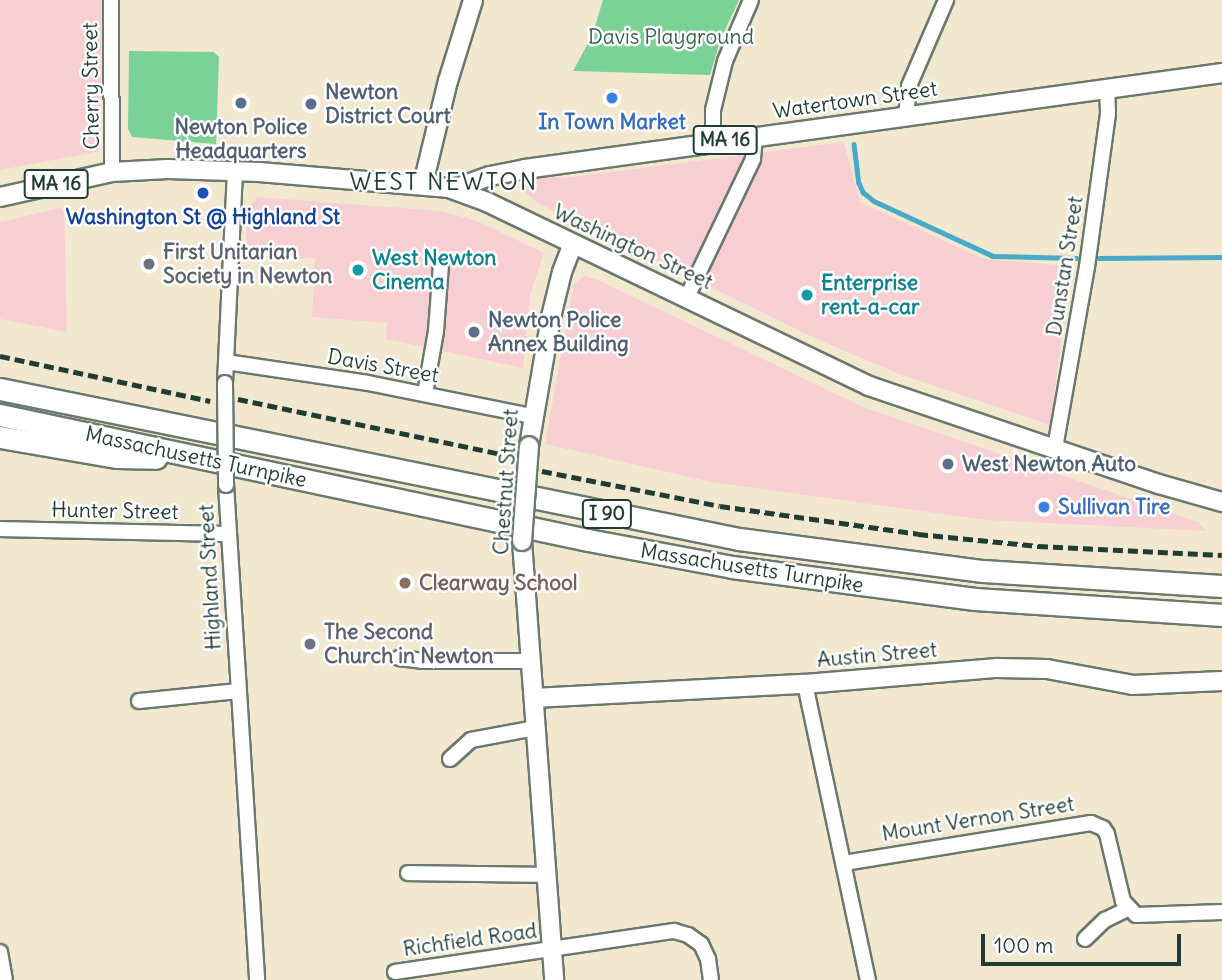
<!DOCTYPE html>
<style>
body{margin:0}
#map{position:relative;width:1222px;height:980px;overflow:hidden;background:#f2e8d0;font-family:Delius,sans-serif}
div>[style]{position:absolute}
.built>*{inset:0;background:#f7cfd2}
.green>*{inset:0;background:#7bd297}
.stream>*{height:4.5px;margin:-2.25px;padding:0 2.25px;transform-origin:2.25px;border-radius:2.25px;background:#49a9c8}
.roads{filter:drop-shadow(2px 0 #69796b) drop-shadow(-2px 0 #69796b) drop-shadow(0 2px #69796b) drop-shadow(0 -2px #69796b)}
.minor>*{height:14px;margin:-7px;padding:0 7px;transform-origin:7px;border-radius:7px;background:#fff}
.major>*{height:18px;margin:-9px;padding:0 9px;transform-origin:9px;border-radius:9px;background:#fff}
.highway>*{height:21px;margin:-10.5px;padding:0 10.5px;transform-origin:10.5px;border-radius:10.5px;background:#fff}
.rail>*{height:4.5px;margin-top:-2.25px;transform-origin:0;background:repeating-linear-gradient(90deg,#1f3d34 0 10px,transparent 0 15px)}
.bridges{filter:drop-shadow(2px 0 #69796b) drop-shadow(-2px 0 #69796b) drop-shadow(0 2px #69796b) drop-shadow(0 -2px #69796b)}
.minor-bridge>*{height:14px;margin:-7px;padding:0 7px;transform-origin:7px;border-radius:7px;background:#fff}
.major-bridge>*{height:18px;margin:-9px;padding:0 9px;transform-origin:9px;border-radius:9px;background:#fff}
.dots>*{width:19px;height:19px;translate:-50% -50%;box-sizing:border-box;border:4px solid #fff;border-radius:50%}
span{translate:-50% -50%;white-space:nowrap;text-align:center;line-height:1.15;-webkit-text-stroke:5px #fff;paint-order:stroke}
.shield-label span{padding:2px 5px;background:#fff;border:2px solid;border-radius:5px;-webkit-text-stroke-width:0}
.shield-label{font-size:19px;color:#1f3d34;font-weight:700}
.park-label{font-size:21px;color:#36624d}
.street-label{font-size:21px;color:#1f3d34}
.service-label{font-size:21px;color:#4e5e75;font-weight:700}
.left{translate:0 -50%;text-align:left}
.shop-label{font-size:21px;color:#366cbe;font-weight:700}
.transit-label{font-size:21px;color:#164399;font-weight:700}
.worship-label{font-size:21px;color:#5b616d;font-weight:700}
.culture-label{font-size:21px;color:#0d838f;font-weight:700}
.education-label{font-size:21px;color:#785e54;font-weight:700}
.quarter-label{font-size:24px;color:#1f3d34;letter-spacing:2px}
.scale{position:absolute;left:981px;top:934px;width:200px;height:32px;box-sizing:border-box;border:4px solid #1f3d34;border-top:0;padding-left:9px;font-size:21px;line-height:24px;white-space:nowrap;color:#1f3d34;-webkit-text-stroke:5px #fff;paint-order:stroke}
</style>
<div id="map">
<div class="built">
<div style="clip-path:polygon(0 0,102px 0,100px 149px,96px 152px,0 170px)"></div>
<div style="clip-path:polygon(844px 142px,860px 202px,984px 259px,1071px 266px,1050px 425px,897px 373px,821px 341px,540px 204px,517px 187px,547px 176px,564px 178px)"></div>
<div style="clip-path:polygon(258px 197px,441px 211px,477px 221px,544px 253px,530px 295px,523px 368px,386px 339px,387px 323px,312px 317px,315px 259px,246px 252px,248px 207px)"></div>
<div style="clip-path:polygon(64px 207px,67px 332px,0 319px,0 222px)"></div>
<div style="clip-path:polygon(584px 276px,598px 280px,863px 407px,1198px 522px,1207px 531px,987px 520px,711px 482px,545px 444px,574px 284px)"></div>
</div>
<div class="green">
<div style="clip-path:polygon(603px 0,739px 0,720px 41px,710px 75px,573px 71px,592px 36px)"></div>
<div style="clip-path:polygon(129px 51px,214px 52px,219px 57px,216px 144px,132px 137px,128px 129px)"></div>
</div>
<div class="stream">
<div style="left:854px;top:144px;width:39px;rotate:83deg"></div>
<div style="left:859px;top:183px;width:10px;rotate:66deg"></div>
<div style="left:863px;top:192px;width:14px;rotate:39deg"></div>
<div style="left:874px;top:201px;width:131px;rotate:24.8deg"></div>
<div style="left:993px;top:256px;width:83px;rotate:1.4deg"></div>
<div style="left:1099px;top:258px;width:123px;rotate:-0.5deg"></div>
</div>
<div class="roads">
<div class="minor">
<div style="left:111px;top:0;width:172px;rotate:89.7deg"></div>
<div style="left:906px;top:116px;width:30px;rotate:-84deg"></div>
<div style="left:909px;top:86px;width:94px;rotate:-66.7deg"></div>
<div style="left:713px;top:142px;width:32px;rotate:-90deg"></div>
<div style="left:713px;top:110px;width:50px;rotate:-76.2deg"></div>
<div style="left:725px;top:61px;width:66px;rotate:-66.9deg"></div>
<div style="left:687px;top:297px;width:153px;rotate:-64.4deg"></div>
<div style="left:753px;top:159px;width:23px;rotate:-85deg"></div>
<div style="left:226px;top:362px;width:144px;rotate:8.4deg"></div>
<div style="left:368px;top:383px;width:167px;rotate:11.4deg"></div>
<div style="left:225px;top:383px;width:212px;rotate:-87.3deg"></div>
<div style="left:425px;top:394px;width:64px;rotate:-80.1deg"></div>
<div style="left:436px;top:331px;width:67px;rotate:-85.7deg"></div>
<div style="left:1055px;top:448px;width:184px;rotate:-80deg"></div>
<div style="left:1087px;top:267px;width:155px;rotate:-82.2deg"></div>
<div style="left:1108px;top:113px;width:25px;rotate:-92deg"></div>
<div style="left:226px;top:485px;width:496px;rotate:86.4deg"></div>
<div style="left:0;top:529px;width:229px;rotate:1.3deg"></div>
<div style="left:399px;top:658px;width:23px;rotate:7deg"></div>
<div style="left:422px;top:661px;width:109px"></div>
<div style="left:805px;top:684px;width:303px;rotate:78deg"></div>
<div style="left:139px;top:701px;width:100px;rotate:-5.8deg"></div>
<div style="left:450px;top:759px;width:28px;rotate:-42deg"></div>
<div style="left:471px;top:740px;width:66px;rotate:-10.5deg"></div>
<div style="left:844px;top:863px;width:250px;rotate:-9.2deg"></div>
<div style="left:1091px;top:823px;width:13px;rotate:23deg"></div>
<div style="left:1103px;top:828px;width:7px;rotate:56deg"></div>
<div style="left:1107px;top:834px;width:69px;rotate:76.6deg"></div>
<div style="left:1123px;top:901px;width:19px;rotate:47deg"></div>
<div style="left:1136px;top:915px;width:86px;rotate:-2deg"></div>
<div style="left:408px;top:873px;width:138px;rotate:0.8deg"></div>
<div style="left:1085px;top:939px;width:28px;rotate:-44deg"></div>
<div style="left:1105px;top:920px;width:25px;rotate:-26deg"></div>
<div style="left:0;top:952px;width:28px;rotate:80deg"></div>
<div style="left:395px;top:972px;width:282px;rotate:-8.4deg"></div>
<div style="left:674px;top:931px;width:15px;rotate:16deg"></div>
<div style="left:688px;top:935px;width:16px;rotate:35deg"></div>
<div style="left:701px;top:944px;width:17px;rotate:65deg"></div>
<div style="left:708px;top:959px;width:21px;rotate:82deg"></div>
</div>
<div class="major">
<div style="left:423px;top:184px;width:106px;rotate:-76.4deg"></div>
<div style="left:448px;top:81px;width:85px;rotate:-72.8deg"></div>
<div style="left:454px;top:189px;width:38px;rotate:-20deg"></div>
<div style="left:490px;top:176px;width:36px;rotate:-11deg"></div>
<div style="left:525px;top:169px;width:704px;rotate:-7.84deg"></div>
<div style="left:0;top:197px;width:115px;rotate:-12.6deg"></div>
<div style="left:112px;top:172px;width:56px;rotate:-3.1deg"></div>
<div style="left:168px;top:169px;width:91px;rotate:1.9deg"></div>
<div style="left:259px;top:172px;width:191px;rotate:4.8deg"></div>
<div style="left:449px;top:188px;width:40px;rotate:20.2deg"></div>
<div style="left:487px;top:202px;width:424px;rotate:25.7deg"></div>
<div style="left:869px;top:386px;width:306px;rotate:18.7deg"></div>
<div style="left:1159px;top:484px;width:66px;rotate:15.9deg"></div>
<div style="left:529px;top:446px;width:131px;rotate:-80.3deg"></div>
<div style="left:551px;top:317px;width:46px;rotate:-76.3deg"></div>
<div style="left:562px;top:272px;width:30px;rotate:-69deg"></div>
<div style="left:522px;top:541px;width:440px;rotate:85.8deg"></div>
<div style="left:534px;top:698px;width:271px;rotate:-3deg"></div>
<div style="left:805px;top:684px;width:193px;rotate:-4.8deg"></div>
<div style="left:997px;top:668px;width:50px;rotate:1.1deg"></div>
<div style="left:1047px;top:669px;width:87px;rotate:10.5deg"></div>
<div style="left:1133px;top:685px;width:89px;rotate:-2.6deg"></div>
</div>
<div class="highway">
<div style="left:0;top:389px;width:754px;rotate:11.47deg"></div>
<div style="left:739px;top:539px;width:246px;rotate:7.5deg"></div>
<div style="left:983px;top:571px;width:239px;rotate:3.6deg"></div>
<div style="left:0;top:415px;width:601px;rotate:12deg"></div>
<div style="left:588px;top:540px;width:147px;rotate:10.6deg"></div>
<div style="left:732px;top:567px;width:245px;rotate:7.5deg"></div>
<div style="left:975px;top:599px;width:248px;rotate:3.7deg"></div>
<div style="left:0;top:437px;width:119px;rotate:9.7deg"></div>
<div style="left:117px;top:457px;width:39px;rotate:1deg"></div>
</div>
</div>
<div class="rail">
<div style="left:0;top:356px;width:215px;rotate:12.1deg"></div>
<div style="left:238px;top:399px;width:278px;rotate:11.8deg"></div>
<div style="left:542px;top:471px;width:181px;rotate:11.1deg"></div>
<div style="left:720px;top:506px;width:200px;rotate:8deg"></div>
<div style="left:918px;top:534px;width:121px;rotate:5.7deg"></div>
<div style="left:1038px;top:546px;width:184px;rotate:2.8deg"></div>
</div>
<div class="bridges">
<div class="minor-bridge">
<div style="left:225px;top:383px;width:102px;rotate:89.4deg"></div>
</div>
<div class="major-bridge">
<div style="left:522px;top:541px;width:95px;rotate:-85.8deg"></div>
</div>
</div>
<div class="dots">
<div style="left:612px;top:98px;background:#3f7fe0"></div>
<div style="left:241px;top:103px;background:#5c6f8a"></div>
<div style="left:311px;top:104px;background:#5c6f8a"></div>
<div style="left:203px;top:193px;background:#1a4fb4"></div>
<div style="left:149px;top:264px;background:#6b7280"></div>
<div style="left:358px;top:270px;background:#0f9aa8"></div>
<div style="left:807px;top:295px;background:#0f9aa8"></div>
<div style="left:474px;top:332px;background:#5c6f8a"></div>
<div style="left:948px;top:464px;background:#5c6f8a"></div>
<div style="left:1044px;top:507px;background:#3f7fe0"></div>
<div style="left:405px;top:583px;background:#8d6e63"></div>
<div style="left:310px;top:644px;background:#6b7280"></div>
</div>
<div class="shield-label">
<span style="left:725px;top:140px">MA 16</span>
<span style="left:56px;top:184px">MA 16</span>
<span style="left:607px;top:514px">I 90</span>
</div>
<div class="park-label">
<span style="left:671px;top:37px">Davis Playground</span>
</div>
<div class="street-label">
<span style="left:91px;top:86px;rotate:-91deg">Cherry Street</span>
<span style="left:855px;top:100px;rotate:-8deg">Watertown Street</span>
<span style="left:633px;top:247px;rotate:25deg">Washington Street</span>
<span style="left:1065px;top:266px;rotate:-81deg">Dunstan Street</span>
<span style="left:383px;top:366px;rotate:10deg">Davis Street</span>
<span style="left:196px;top:457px;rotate:12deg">Massachusetts Turnpike</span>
<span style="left:506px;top:482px;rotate:-86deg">Chestnut Street</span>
<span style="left:115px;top:511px;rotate:1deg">Hunter Street</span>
<span style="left:752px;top:568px;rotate:9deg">Massachusetts Turnpike</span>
<span style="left:210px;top:577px;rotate:-93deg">Highland Street</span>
<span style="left:877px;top:655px;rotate:-5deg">Austin Street</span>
<span style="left:978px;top:819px;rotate:-9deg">Mount Vernon Street</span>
<span style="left:470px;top:940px;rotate:-8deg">Richfield Road</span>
</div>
<div class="service-label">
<span class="left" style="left:325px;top:104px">Newton<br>District Court</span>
<span style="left:241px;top:139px">Newton Police<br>Headquarters</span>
<span class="left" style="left:488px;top:332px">Newton Police<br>Annex Building</span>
<span class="left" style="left:962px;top:464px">West Newton Auto</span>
</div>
<div class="shop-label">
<span style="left:612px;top:122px">In Town Market</span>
<span class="left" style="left:1058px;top:507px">Sullivan Tire</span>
</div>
<div class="transit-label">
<span style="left:203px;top:217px">Washington St @ Highland St</span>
</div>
<div class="worship-label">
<span class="left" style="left:163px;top:264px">First Unitarian<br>Society in Newton</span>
<span class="left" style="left:324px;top:644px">The Second<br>Church in Newton</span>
</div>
<div class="culture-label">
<span class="left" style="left:372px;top:270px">West Newton<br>Cinema</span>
<span class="left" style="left:821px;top:295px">Enterprise<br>rent-a-car</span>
</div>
<div class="education-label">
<span class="left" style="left:419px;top:583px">Clearway School</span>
</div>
<div class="quarter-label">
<span style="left:444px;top:182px">WEST NEWTON</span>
</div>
<div class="scale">100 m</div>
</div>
